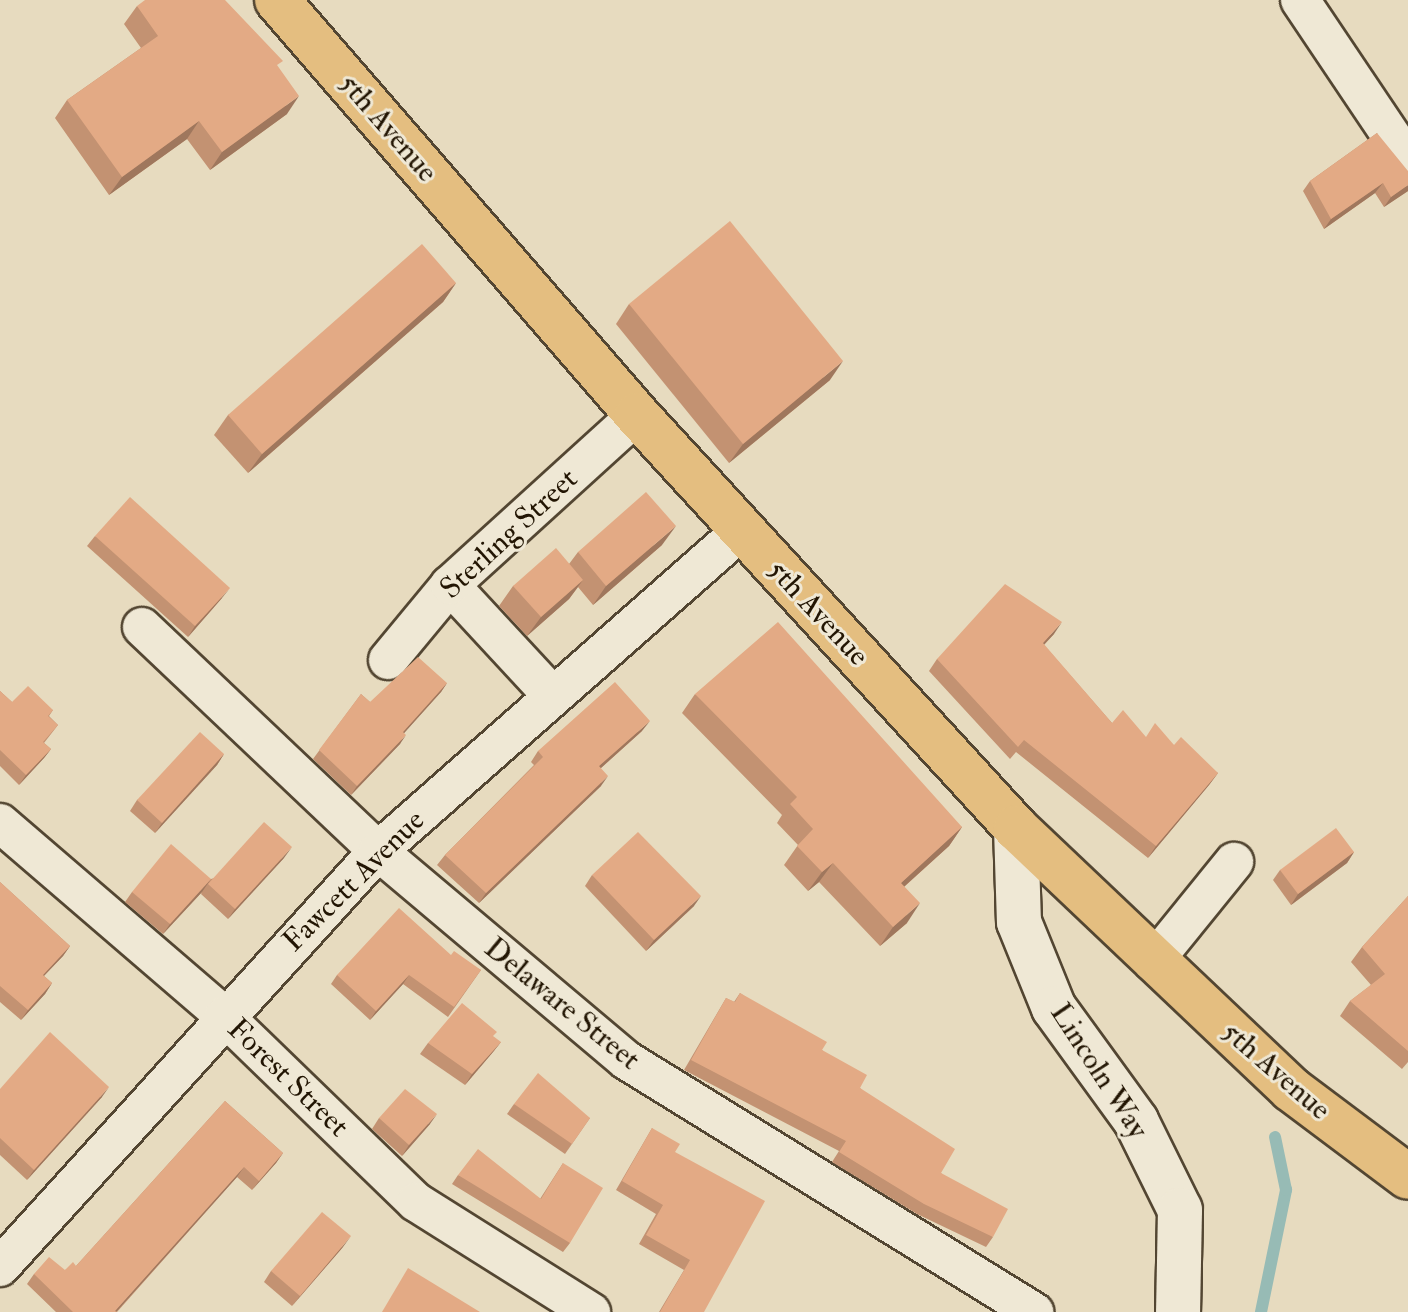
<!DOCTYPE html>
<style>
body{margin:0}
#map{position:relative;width:1408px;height:1312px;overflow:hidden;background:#e7dbbf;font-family:"IM FELL Double Pica",serif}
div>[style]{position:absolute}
.stream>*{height:12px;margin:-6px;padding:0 6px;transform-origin:6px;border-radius:6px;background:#97bbb5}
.roads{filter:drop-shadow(2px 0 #534632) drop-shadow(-2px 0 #534632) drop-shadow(0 2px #534632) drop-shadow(0 -2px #534632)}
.minor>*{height:38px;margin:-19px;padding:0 19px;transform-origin:19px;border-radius:19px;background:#efe8d5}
.secondary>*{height:44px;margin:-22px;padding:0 22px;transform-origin:22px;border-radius:22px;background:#efe8d5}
.primary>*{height:44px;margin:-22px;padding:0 22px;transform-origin:22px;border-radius:22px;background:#e4be80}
.wall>*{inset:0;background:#c39272}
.shaded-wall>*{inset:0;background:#9f775d}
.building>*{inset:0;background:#e3aa85}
span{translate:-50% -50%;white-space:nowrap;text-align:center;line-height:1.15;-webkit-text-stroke:6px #efe8d5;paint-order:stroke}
.street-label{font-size:30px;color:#221503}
</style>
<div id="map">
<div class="stream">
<div style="left:1261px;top:1312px;width:125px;rotate:-78.4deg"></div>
<div style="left:1286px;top:1190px;width:54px;rotate:-101.7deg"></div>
</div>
<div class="roads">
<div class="minor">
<div style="left:1300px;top:0;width:194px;rotate:56.1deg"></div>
<div style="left:450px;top:585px;width:150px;rotate:47.2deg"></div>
<div style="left:142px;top:627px;width:325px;rotate:43.5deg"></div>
<div style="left:378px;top:851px;width:324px;rotate:40.1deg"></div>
<div style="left:626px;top:1060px;width:480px;rotate:31.7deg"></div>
<div style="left:388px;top:660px;width:97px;rotate:-50.4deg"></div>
<div style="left:450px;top:585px;width:253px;rotate:-42.3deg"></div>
<div style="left:0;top:823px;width:296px;rotate:40.7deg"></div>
<div style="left:224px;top:1016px;width:267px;rotate:44.1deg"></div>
<div style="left:416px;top:1202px;width:207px;rotate:32.2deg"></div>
<div style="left:1153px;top:962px;width:129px;rotate:-51deg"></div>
<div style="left:0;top:1267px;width:562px;rotate:-47.74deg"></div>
<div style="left:378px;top:851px;width:485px;rotate:-41.4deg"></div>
</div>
<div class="secondary">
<div style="left:1016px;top:828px;width:94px;rotate:88.2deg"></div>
<div style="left:1019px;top:922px;width:93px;rotate:67.9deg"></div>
<div style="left:1054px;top:1008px;width:140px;rotate:54deg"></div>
<div style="left:1136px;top:1121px;width:99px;rotate:63.7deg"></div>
<div style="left:1180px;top:1210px;width:102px;rotate:91.1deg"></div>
</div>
<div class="primary">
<div style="left:277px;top:0;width:549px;rotate:49.06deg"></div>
<div style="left:637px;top:415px;width:561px;rotate:47.46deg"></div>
<div style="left:1016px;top:828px;width:379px;rotate:43.5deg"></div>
<div style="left:1291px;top:1089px;width:146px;rotate:36.9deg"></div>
</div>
</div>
<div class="wall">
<div style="clip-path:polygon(137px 6px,278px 68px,287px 114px,210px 170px,187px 139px,109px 195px,55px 118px,67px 100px,141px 48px,124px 24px)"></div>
<div style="clip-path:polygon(1377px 133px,1408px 191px,1384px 207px,1375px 193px,1324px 229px,1303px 191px,1310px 181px)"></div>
<div style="clip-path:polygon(456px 283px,443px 302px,248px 473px,214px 435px,228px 415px)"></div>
<div style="clip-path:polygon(629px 304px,830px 380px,729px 463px,616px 324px)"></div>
<div style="clip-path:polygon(95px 536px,222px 598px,188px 637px,87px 546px)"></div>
<div style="clip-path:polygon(662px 545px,593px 605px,578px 587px,569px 599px,527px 636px,499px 606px,513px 586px,569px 564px,578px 552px)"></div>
<div style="clip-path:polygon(1054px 634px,1044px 645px,1112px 723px,1145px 737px,1174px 745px,1218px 773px,1209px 785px,1148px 858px,1016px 752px,1010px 759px,929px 671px,937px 659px)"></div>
<div style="clip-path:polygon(447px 683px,441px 692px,404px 733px,400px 744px,351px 795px,313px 759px,361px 694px,370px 702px)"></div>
<div style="clip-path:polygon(0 691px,12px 702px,53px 710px,49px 716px,58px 725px,44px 743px,51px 749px,44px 758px,19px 785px,0 766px)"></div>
<div style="clip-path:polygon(695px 694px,962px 827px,949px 846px,904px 887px,907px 923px,880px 946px,819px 882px,808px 891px,784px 865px,798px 845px,777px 823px,782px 815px,682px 713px)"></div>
<div style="clip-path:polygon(642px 731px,601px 768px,601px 786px,479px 903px,437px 865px,445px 855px,534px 765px,531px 762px,538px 751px)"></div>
<div style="clip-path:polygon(224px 754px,217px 765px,155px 833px,130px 811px,137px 800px)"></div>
<div style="clip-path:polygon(1354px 852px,1347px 863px,1291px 905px,1273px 880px,1280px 870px)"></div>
<div style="clip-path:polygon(284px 858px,228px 919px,201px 894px,202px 892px,163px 934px,125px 902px,132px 892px,211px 879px)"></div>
<div style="clip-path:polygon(592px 875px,694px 906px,646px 951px,585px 886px)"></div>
<div style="clip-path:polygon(0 882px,70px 946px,63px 956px,44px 976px,52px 983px,45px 994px,21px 1020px,0 1002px)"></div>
<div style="clip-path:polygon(1408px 896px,1408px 1062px,1402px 1069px,1340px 1016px,1350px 1001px,1371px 985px,1351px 962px,1362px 947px)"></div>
<div style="clip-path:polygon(451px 955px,481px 970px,448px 1017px,403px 984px,370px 1020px,331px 984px,337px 975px)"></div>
<div style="clip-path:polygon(740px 993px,822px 1050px,860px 1088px,941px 1173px,993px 1237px,986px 1247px,917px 1214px,832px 1162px,839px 1151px,684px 1070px,726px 998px,734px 1002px)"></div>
<div style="clip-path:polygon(501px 1042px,493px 1052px,465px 1085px,420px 1054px,428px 1043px)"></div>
<div style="clip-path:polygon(0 1089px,102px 1097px,27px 1180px,0 1155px)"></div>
<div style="clip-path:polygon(225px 1101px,283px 1153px,276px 1163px,252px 1190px,237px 1177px,117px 1312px,56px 1312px,27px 1284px,34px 1274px,65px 1270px,76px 1266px)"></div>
<div style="clip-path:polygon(514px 1104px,590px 1118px,565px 1154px,507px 1114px)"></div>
<div style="clip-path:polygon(379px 1118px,430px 1124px,402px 1156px,372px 1129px)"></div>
<div style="clip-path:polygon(652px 1128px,675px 1152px,704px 1312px,659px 1312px,684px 1270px,639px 1244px,656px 1214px,616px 1190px)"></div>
<div style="clip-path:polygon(563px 1163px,570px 1243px,563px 1252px,452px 1184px,458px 1175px,540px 1199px)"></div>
<div style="clip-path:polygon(343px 1247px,292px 1306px,264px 1282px,271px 1271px)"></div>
</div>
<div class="shaded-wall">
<div style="clip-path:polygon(299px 96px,287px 114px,210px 170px,222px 152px)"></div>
<div style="clip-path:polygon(199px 121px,187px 139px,109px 195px,122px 177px)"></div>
<div style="clip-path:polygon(1383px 183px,1375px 193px,1324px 229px,1331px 219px)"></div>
<div style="clip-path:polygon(1408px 185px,1408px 191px,1384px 207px,1391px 197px)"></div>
<div style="clip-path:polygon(456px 283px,443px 302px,248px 473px,262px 454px)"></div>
<div style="clip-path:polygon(843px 361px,830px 380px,729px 463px,743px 444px)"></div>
<div style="clip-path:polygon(676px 526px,662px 545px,593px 605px,606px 586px)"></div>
<div style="clip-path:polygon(583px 580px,569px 599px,527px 636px,541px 617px)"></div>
<div style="clip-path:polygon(230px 588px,222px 598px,188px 637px,195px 626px)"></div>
<div style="clip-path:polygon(1062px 622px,1054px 634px,1034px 655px,1043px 643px)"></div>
<div style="clip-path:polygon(447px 683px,441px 692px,397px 741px,403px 732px)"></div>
<div style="clip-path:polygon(650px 721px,642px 731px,592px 776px,599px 766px)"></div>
<div style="clip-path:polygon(406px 735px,400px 744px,351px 795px,357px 786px)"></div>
<div style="clip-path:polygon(51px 749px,44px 758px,19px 785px,26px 775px)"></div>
<div style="clip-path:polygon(224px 754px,217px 765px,155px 833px,162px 823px)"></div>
<div style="clip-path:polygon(1218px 773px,1209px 785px,1148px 858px,1156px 846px)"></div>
<div style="clip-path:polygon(608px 776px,601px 786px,479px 903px,486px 893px)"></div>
<div style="clip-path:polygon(962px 827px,949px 846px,887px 902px,901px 883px)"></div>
<div style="clip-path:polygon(292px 847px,284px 858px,228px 919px,235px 909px)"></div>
<div style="clip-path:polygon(1354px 852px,1347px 863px,1291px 905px,1298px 894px)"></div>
<div style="clip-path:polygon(833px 863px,819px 882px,808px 891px,822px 872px)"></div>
<div style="clip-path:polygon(211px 879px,202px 892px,163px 934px,170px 924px)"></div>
<div style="clip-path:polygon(701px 896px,694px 906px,646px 951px,654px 940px)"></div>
<div style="clip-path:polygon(920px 903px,907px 923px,880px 946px,893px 927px)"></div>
<div style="clip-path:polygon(70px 946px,63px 956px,35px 985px,43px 975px)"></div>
<div style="clip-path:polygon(409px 975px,403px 984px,370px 1020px,376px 1011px)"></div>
<div style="clip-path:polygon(52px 983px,45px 994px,21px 1020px,28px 1010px)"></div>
<div style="clip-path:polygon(501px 1042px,493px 1052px,465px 1085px,472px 1074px)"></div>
<div style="clip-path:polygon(109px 1087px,102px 1097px,27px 1180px,34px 1170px)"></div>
<div style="clip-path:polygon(437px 1114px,430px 1124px,402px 1156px,409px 1145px)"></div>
<div style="clip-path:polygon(283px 1153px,276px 1163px,252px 1190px,259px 1181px)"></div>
<div style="clip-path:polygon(244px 1167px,237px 1177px,116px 1312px,114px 1312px)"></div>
<div style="clip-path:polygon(351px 1236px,343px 1247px,292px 1306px,300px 1296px)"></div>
</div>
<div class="building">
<div style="clip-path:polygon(145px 0,225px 0,283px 61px,277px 65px,299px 96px,222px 152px,199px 121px,122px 177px,67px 100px,158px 36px,137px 6px)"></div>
<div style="clip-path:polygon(1377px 133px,1408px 171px,1408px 185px,1391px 197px,1383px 183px,1331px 219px,1310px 181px)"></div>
<div style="clip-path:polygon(730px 221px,843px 361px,743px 444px,629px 304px)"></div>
<div style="clip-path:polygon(422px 244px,456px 283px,262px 454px,228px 415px)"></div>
<div style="clip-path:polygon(646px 492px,676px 526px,606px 586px,578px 552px)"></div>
<div style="clip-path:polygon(130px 497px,230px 588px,195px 626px,95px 536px)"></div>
<div style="clip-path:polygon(556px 548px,583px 580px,541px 617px,513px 586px)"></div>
<div style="clip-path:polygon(1005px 584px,1062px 622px,1043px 643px,1112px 723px,1123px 710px,1146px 737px,1155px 723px,1174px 745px,1181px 737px,1218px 773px,1156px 846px,1024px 740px,1018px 747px,937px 659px)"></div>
<div style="clip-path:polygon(778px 622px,962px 827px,901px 883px,920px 903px,893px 927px,833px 863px,822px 872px,797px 846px,813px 829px,790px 804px,797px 797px,695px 694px)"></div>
<div style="clip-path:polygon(418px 657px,447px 683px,403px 732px,406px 735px,357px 786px,319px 750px,361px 694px,370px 702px)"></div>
<div style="clip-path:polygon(615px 682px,650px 721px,599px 766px,608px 776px,486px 893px,445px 855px,543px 757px,538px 751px)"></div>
<div style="clip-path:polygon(28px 686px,53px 710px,48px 716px,58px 725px,43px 742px,51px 749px,26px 775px,0 750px,0 691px,12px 702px)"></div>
<div style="clip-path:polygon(200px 732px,224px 754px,162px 823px,137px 800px)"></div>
<div style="clip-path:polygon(264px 822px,292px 847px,235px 909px,208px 884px)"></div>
<div style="clip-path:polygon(1336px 828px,1354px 852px,1298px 894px,1280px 870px)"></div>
<div style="clip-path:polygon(638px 832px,701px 896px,654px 940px,592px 875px)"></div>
<div style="clip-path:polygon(171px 844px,211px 879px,170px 924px,132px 892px)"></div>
<div style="clip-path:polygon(0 882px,70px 946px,43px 975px,52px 983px,28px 1010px,0 986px)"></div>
<div style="clip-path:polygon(1408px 896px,1408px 1051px,1350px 1001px,1385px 974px,1362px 947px)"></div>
<div style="clip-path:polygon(399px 908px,451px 955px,454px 951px,481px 970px,454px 1007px,409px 975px,376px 1011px,337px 975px)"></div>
<div style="clip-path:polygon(740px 993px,827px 1042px,822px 1050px,867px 1075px,860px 1088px,955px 1149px,941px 1173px,1008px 1209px,993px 1237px,924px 1204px,839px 1152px,846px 1141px,691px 1060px,726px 998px,735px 1002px)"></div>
<div style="clip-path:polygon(462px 1003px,497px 1032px,493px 1036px,501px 1042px,472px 1074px,428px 1043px)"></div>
<div style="clip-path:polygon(50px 1032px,109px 1087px,34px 1170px,0 1138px,0 1089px)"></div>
<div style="clip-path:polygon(538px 1073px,590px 1118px,572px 1144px,514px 1104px)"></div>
<div style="clip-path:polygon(405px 1089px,437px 1114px,409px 1145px,379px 1118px)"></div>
<div style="clip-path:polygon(225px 1101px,283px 1153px,259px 1181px,244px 1167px,115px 1311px,117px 1312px,73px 1312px,34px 1274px,49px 1257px,65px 1270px,73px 1262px,76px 1266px)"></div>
<div style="clip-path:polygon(652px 1128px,680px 1144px,675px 1152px,765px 1201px,704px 1312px,660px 1312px,690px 1260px,646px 1235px,663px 1205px,622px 1181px)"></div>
<div style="clip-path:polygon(478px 1149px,541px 1199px,563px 1163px,603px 1188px,570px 1243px,458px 1175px)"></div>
<div style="clip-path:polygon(322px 1212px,351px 1236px,300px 1296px,271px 1271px)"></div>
<div style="clip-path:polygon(408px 1268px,480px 1312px,382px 1312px)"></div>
</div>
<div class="street-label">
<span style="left:388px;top:128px;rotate:49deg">5th Avenue</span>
<span style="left:509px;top:534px;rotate:-43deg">Sterling Street</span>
<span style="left:818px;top:613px;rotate:47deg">5th Avenue</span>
<span style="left:354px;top:881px;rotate:-45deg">Fawcett Avenue</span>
<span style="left:562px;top:1004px;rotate:39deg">Delaware Street</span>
<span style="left:1099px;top:1071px;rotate:57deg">Lincoln Way</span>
<span style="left:1276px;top:1071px;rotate:41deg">5th Avenue</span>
<span style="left:288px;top:1078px;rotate:44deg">Forest Street</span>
</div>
</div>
